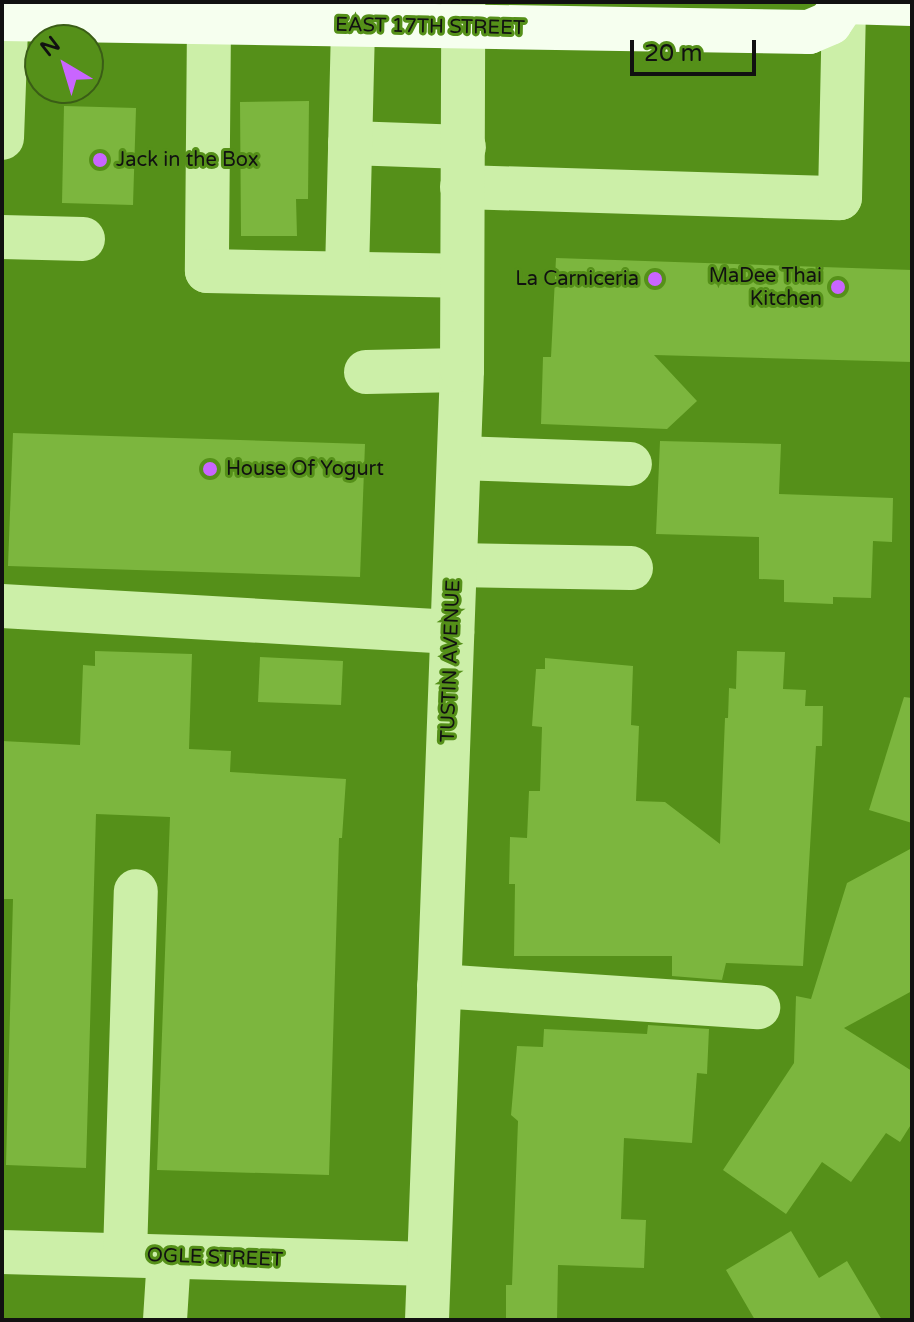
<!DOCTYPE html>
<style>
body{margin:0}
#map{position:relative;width:914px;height:1322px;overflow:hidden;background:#559019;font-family:"Varela Round",sans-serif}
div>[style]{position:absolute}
.building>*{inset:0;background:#7cb63e}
.minor>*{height:44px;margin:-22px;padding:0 22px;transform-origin:22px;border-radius:22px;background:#ccefa8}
.major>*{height:44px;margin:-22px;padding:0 22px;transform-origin:22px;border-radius:22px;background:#f6ffef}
.dots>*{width:22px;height:22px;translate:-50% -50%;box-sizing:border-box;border:4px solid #559019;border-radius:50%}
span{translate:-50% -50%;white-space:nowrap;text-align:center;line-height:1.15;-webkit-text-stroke:6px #559019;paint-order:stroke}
.street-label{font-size:20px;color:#111}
.poi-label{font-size:20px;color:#111}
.left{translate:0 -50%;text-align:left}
.right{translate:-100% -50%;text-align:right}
.frame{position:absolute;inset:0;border:4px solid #111;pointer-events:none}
.north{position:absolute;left:24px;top:24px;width:80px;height:80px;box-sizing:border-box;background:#559019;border:2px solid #3a5d16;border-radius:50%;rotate:322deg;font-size:22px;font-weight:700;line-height:32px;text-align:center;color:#111}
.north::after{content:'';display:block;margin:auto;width:28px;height:36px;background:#c965ff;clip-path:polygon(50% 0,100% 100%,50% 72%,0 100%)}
.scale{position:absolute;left:630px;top:40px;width:126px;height:36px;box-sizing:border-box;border:4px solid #111;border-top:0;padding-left:10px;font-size:24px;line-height:28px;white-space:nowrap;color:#111;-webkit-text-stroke:6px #559019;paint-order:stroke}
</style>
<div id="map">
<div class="building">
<div style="clip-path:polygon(309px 101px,308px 199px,296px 199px,297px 236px,241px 236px,240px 102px)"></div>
<div style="clip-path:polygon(64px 106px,136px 108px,133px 205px,62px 203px)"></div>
<div style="clip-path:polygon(556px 258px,912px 270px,912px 362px,654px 355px,697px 401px,667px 429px,541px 424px,543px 357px,551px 357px)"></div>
<div style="clip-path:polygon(13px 433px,365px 444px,360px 577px,8px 566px)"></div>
<div style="clip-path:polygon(660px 441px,781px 444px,779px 494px,893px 498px,892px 542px,873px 541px,871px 598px,833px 597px,833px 604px,784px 602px,784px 580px,759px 579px,759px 537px,656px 534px)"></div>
<div style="clip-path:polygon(95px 651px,192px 654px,189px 749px,231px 751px,230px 772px,346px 779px,342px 838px,339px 838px,329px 1175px,157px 1170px,170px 817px,96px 814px,86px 1168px,6px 1165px,13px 899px,2px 899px,2px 741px,80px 745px,83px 665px,95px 666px)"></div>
<div style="clip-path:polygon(737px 651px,785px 652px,783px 689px,806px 690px,805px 706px,823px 706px,822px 746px,816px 746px,803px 966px,726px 963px,722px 980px,672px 976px,672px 956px,514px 956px,515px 884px,509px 884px,510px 837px,527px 838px,529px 791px,540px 791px,542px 727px,532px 726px,536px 669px,545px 669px,545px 658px,633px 666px,631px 725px,639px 726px,636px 801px,665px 802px,720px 844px,725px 718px,728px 718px,729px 688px,736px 689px)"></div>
<div style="clip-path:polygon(260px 657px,343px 661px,341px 705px,258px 702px)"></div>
<div style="clip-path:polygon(904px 697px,912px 698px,912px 823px,869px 810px)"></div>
<div style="clip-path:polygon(912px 848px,912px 991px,844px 1028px,912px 1071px,912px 1123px,900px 1142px,886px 1133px,851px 1182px,822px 1162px,786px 1214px,723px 1170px,794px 1063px,796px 996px,811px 999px,847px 883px)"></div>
<div style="clip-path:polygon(648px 1025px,709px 1029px,707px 1074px,697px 1073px,692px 1143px,624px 1138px,621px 1219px,646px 1220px,644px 1268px,558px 1265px,557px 1320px,506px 1320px,506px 1285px,512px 1285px,518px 1121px,511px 1115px,517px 1046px,543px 1047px,544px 1029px,647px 1034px)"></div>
<div style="clip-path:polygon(791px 1231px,819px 1278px,847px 1261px,882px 1320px,755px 1320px,726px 1270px)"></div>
</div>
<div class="minor">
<div style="left:209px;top:23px;width:248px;rotate:90.5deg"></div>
<div style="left:207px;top:271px;width:253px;rotate:1.1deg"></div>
<div style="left:2px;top:138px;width:136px;rotate:-87.9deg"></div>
<div style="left:350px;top:143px;width:114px;rotate:2deg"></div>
<div style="left:462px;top:187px;width:378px;rotate:1.7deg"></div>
<div style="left:840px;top:198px;width:196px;rotate:-88.8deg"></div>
<div style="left:2px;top:237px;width:81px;rotate:1.4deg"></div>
<div style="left:347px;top:273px;width:247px;rotate:-88.6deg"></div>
<div style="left:366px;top:372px;width:96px;rotate:-1.2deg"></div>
<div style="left:459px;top:458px;width:171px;rotate:2deg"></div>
<div style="left:455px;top:565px;width:176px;rotate:1deg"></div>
<div style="left:2px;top:606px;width:451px;rotate:3.3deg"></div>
<div style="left:439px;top:986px;width:320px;rotate:3.8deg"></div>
<div style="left:2px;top:1252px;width:427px;rotate:1.6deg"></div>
<div style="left:125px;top:1255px;width:364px;rotate:-88.3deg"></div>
<div style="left:165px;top:1320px;width:63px;rotate:-86.4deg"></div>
<div style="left:427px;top:1320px;width:951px;rotate:-87.89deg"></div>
<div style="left:462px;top:370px;width:368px;rotate:-89.8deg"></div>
</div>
<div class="major">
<div style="left:2px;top:19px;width:807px;rotate:0.92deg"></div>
<div style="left:809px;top:32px;width:23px;rotate:-23deg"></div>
<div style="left:830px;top:23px;width:25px;rotate:-56deg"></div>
<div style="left:844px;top:2px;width:68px;rotate:1.7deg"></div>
</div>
<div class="dots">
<div style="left:100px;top:160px;background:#c965ff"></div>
<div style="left:655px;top:279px;background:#c965ff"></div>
<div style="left:838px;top:287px;background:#c965ff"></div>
<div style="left:210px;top:469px;background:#c965ff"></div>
</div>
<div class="street-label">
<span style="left:430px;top:27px;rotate:1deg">EAST 17TH STREET</span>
<span style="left:451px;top:661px;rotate:-88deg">TUSTIN AVENUE</span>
<span style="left:215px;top:1258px;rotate:2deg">OGLE STREET</span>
</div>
<div class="poi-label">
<span class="left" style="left:116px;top:160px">Jack in the Box</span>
<span class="right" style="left:822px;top:288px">MaDee Thai<br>Kitchen</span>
<span class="right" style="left:639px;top:279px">La Carniceria</span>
<span class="left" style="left:226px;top:469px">House Of Yogurt</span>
</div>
<div class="frame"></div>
<div class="north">N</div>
<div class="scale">20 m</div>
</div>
